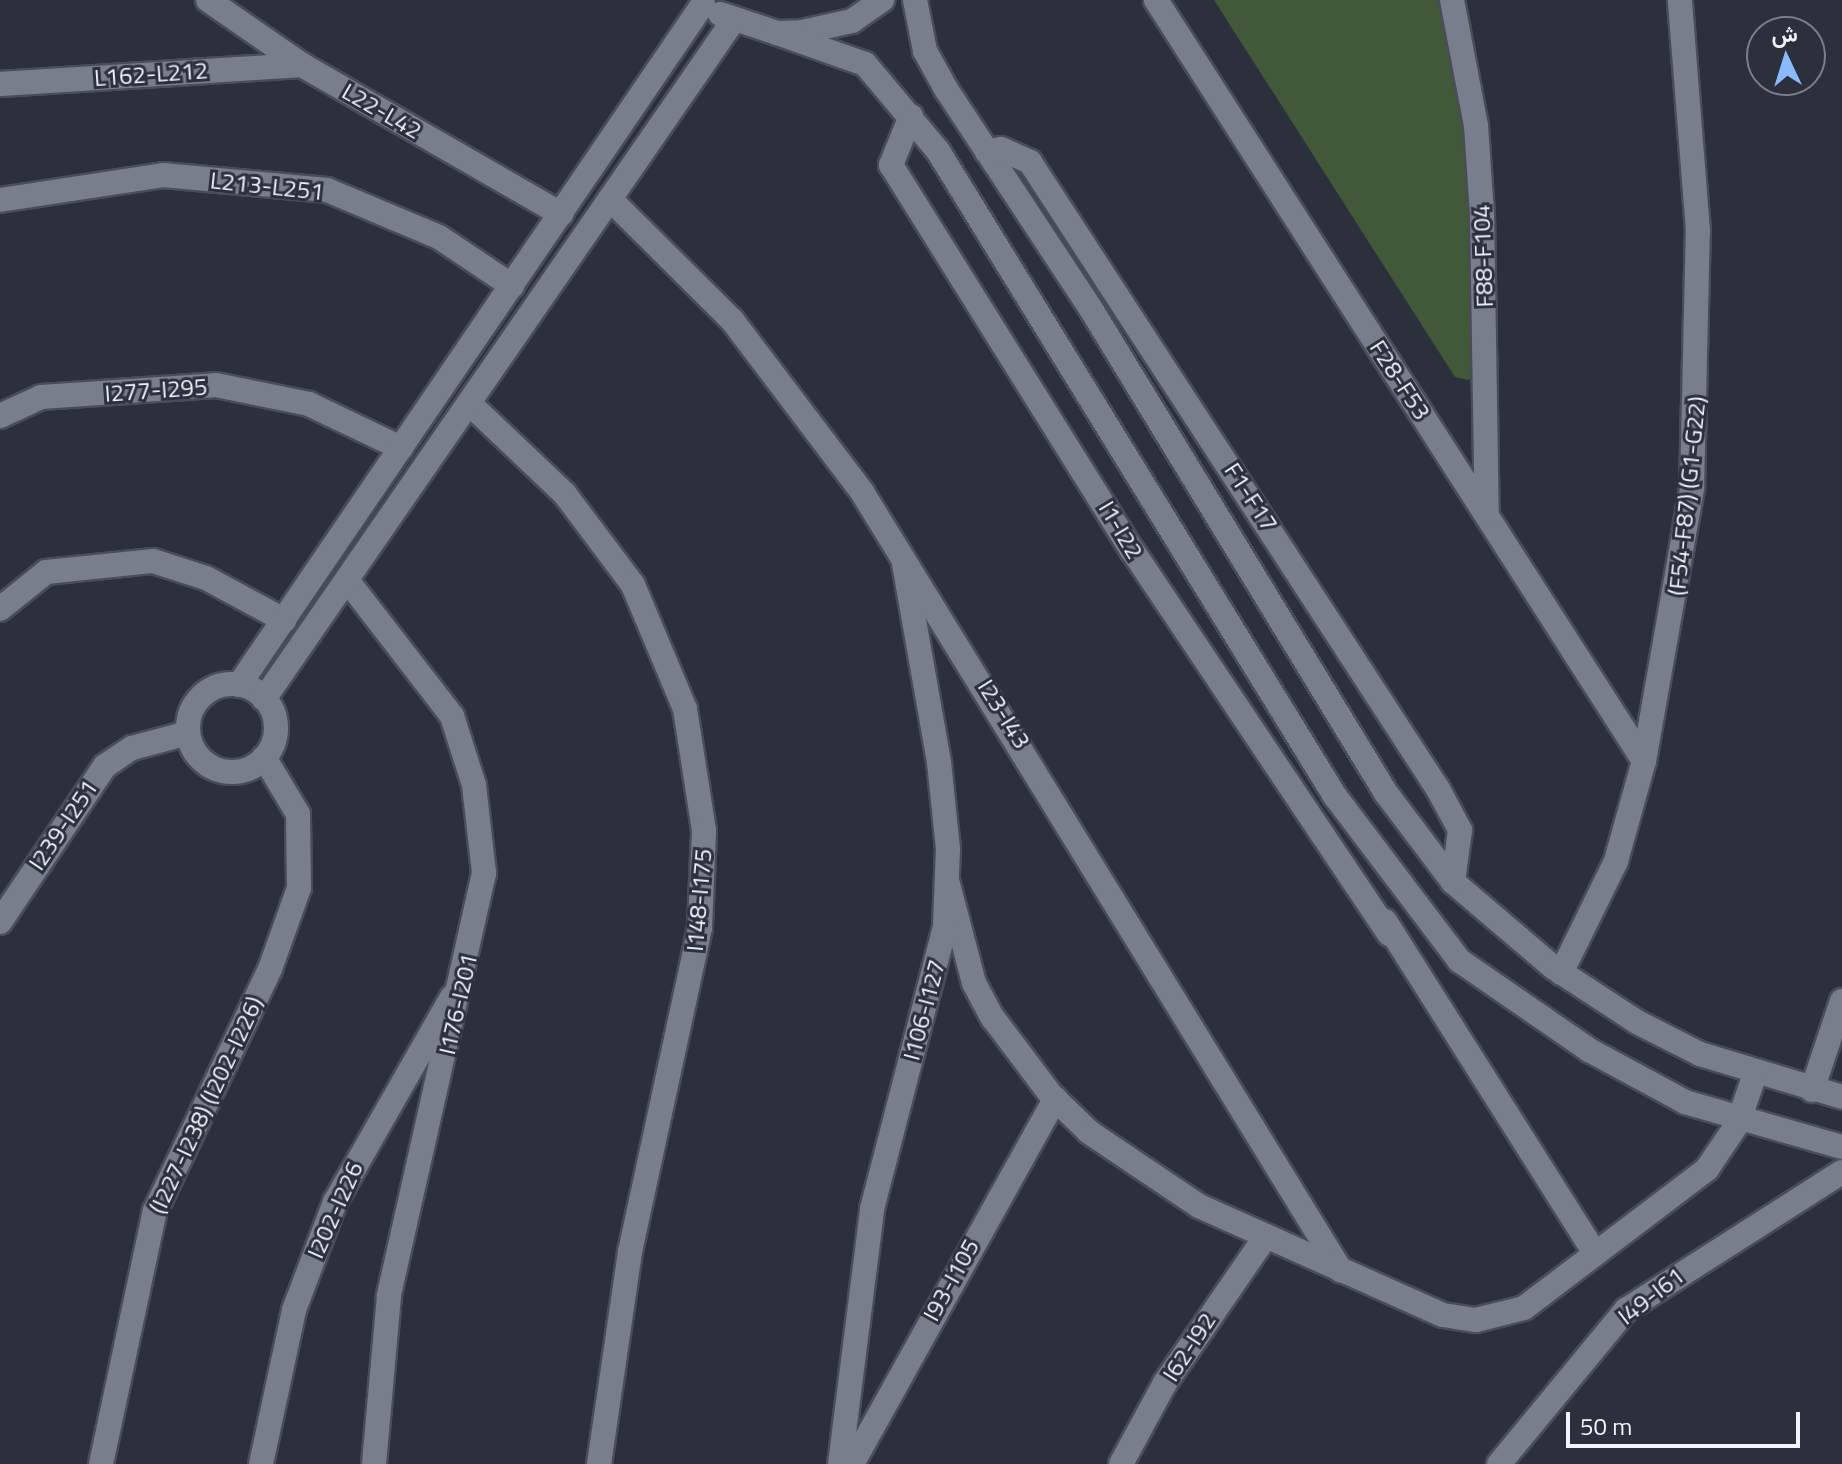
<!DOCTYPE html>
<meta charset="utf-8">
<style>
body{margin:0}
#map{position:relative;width:1842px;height:1464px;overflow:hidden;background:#2c303c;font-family:"Titillium Web",Vazirmatn,sans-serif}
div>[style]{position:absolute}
.green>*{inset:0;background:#415939}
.roads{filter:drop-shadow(2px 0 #494d57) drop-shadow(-2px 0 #494d57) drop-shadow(0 2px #494d57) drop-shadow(0 -2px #494d57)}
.minor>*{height:24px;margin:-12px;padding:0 12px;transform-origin:12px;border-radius:12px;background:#797e8d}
.minor>.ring{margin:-12px;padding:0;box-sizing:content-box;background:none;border:24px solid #797e8d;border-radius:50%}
span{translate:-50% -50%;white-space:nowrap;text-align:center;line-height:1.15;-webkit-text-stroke:6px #2c303c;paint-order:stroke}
.street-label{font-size:24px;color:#f1f4fc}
.north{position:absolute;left:1746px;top:16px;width:80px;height:80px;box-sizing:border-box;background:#2c303c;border:2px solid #7b7e89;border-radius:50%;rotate:356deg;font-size:22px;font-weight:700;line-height:32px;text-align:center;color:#f1f4fc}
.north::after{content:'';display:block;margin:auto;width:28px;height:36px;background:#8cb9fc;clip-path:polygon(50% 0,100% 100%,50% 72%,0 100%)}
.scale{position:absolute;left:1566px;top:1412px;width:234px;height:36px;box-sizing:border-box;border:4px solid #f1f4fc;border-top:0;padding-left:10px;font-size:24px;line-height:28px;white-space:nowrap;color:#f1f4fc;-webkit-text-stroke:6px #2c303c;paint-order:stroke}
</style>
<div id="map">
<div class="green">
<div style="clip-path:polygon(1214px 0,1438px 0,1458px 84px,1478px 252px,1479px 372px,1468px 380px,1455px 377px)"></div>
</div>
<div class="roads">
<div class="minor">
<div style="left:208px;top:0;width:114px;rotate:34.7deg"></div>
<div style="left:302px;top:65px;width:299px;rotate:29.9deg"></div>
<div style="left:915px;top:0;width:52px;rotate:78.9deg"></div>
<div style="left:925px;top:51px;width:43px;rotate:61.1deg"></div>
<div style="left:946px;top:89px;width:263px;rotate:56.6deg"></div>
<div style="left:1091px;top:309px;width:567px;rotate:58.64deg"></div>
<div style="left:1386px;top:793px;width:111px;rotate:53deg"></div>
<div style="left:1453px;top:882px;width:131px;rotate:40.4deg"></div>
<div style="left:1553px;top:967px;width:100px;rotate:33.2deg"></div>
<div style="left:1637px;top:1022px;width:71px;rotate:26.9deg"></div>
<div style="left:1700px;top:1054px;width:148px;rotate:16.8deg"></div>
<div style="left:1156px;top:0;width:904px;rotate:57.33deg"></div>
<div style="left:1452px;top:0;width:128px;rotate:79.2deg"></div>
<div style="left:1476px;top:126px;width:87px;rotate:86.1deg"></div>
<div style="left:1482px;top:213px;width:302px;rotate:89.1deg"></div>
<div style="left:720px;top:14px;width:60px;rotate:18.4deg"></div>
<div style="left:777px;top:33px;width:25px;rotate:-2deg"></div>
<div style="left:802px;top:32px;width:51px;rotate:-12.4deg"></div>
<div style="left:852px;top:21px;width:37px;rotate:-35deg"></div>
<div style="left:777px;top:33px;width:93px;rotate:19.4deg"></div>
<div style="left:865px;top:64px;width:114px;rotate:50deg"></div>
<div style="left:938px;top:151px;width:757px;rotate:58.39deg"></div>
<div style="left:1335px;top:796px;width:207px;rotate:52.9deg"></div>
<div style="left:1460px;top:961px;width:157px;rotate:34.6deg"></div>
<div style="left:1589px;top:1050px;width:109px;rotate:28.4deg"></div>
<div style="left:1685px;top:1102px;width:163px;rotate:16deg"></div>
<div style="left:0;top:84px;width:303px;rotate:-3.6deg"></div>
<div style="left:911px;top:116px;width:53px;rotate:112.2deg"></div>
<div style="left:891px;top:165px;width:454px;rotate:58deg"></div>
<div style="left:1132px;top:550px;width:462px;rotate:56.2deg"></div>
<div style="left:987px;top:152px;width:14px;rotate:-12deg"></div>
<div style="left:1001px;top:149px;width:32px;rotate:24deg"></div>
<div style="left:1030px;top:162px;width:748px;rotate:56.95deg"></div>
<div style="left:1438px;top:789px;width:47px;rotate:61.8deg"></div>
<div style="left:1460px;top:830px;width:52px;rotate:97.7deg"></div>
<div style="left:610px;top:199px;width:172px;rotate:44.8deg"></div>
<div style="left:732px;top:320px;width:216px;rotate:52.9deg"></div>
<div style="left:862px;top:492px;width:914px;rotate:58.41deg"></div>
<div style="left:0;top:200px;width:165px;rotate:-8.7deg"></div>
<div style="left:163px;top:175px;width:165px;rotate:5.2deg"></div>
<div style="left:327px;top:190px;width:121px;rotate:22.8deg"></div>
<div style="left:439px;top:237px;width:88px;rotate:33.9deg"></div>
<div style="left:469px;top:403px;width:131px;rotate:43.5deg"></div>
<div style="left:564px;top:493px;width:115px;rotate:53.1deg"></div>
<div style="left:633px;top:585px;width:134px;rotate:67.2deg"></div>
<div style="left:685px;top:709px;width:123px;rotate:81.1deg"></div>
<div style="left:704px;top:831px;width:97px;rotate:92.4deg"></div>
<div style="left:700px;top:928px;width:331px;rotate:102.2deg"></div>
<div style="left:630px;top:1252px;width:214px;rotate:98.3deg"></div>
<div style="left:0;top:416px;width:45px;rotate:-24.9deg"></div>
<div style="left:41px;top:397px;width:175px;rotate:-3.9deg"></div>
<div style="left:216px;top:385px;width:95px;rotate:11.5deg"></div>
<div style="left:309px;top:404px;width:102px;rotate:25.6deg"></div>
<div style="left:347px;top:580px;width:172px;rotate:52.3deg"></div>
<div style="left:452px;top:716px;width:72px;rotate:72.3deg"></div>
<div style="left:474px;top:785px;width:89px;rotate:83.5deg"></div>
<div style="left:484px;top:873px;width:434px;rotate:102.7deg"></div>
<div style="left:389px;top:1296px;width:169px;rotate:95.1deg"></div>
<div style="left:0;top:609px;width:59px;rotate:-38.8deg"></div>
<div style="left:46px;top:572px;width:108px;rotate:-5.9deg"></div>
<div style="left:153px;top:561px;width:56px;rotate:17.8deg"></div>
<div style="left:206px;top:578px;width:89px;rotate:28.3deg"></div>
<div class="ring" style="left:188px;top:684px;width:64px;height:64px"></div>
<div style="left:239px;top:685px;width:824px;rotate:-55.73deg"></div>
<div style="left:264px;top:699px;width:824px;rotate:-55.33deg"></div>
<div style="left:948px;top:884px;width:102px;rotate:75.3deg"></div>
<div style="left:974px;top:983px;width:40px;rotate:62deg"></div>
<div style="left:993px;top:1018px;width:96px;rotate:53deg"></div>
<div style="left:1051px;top:1095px;width:53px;rotate:44.2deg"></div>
<div style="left:1089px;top:1132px;width:133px;rotate:33.9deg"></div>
<div style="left:1199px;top:1206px;width:267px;rotate:24.1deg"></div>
<div style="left:1443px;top:1315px;width:33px;rotate:9deg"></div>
<div style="left:1476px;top:1320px;width:49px;rotate:-14deg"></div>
<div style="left:1524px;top:1308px;width:230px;rotate:-37.2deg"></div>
<div style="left:1707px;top:1169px;width:55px;rotate:-56deg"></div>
<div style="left:1738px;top:1123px;width:52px;rotate:-70.9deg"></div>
<div style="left:1385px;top:921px;width:393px;rotate:57.7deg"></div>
<div style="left:0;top:922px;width:188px;rotate:-56.1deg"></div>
<div style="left:105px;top:766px;width:32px;rotate:-34deg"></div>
<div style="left:132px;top:748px;width:58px;rotate:-15deg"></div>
<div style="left:1561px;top:973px;width:125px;rotate:-63.8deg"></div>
<div style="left:1616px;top:861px;width:104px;rotate:-74.4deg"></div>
<div style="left:1644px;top:761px;width:277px;rotate:-80deg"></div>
<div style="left:1692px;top:488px;width:257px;rotate:-88.7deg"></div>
<div style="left:1698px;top:231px;width:232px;rotate:-94.5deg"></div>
<div style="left:1812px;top:1090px;width:94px;rotate:-71.4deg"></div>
<div style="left:101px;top:1464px;width:259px;rotate:-78deg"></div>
<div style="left:155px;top:1211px;width:268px;rotate:-64.6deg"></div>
<div style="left:270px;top:969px;width:86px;rotate:-70.3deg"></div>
<div style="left:299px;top:888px;width:74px;rotate:-90.8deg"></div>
<div style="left:298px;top:814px;width:66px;rotate:-120.8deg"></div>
<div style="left:261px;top:1464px;width:157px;rotate:-77.9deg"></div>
<div style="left:294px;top:1310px;width:116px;rotate:-69.2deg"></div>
<div style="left:335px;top:1202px;width:236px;rotate:-60.3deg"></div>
<div style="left:840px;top:1464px;width:257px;rotate:-82.8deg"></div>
<div style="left:872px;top:1209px;width:292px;rotate:-75.5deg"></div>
<div style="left:945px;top:926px;width:77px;rotate:-87.8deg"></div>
<div style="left:948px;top:849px;width:87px;rotate:-95.9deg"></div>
<div style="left:939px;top:762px;width:202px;rotate:-100deg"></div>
<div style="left:852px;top:1464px;width:418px;rotate:-60.9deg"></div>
<div style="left:1121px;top:1464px;width:92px;rotate:-61.5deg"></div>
<div style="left:1165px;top:1383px;width:178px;rotate:-55.5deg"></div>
<div style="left:1499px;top:1464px;width:200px;rotate:-50.5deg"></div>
<div style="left:1626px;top:1310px;width:256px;rotate:-32.6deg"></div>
</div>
</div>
<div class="street-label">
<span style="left:151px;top:74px;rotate:-4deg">L162-L212</span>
<span style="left:382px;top:111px;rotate:30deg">L22-L42</span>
<span style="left:267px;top:186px;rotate:6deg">L213-L251</span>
<span style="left:1483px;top:256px;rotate:-92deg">F88-F104</span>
<span style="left:1400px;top:380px;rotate:57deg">F28-F53</span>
<span style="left:156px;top:390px;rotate:-4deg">I277-I295</span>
<span style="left:1687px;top:496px;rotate:-84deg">(F54-F87) (G1-G22)</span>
<span style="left:1251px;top:497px;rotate:57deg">F1-F17</span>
<span style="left:1121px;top:530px;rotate:59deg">I1-I22</span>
<span style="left:1004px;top:714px;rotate:58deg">I23-I43</span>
<span style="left:63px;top:825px;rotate:-56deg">I239-I251</span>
<span style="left:699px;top:900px;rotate:-85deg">I148-I175</span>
<span style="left:458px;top:1004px;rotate:-77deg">I176-I201</span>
<span style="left:924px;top:1010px;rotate:-75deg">I106-I127</span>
<span style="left:206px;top:1105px;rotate:-65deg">(I227-I238) (I202-I226)</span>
<span style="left:335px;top:1210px;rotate:-66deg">I202-I226</span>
<span style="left:951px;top:1280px;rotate:-61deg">I93-I105</span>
<span style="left:1651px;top:1296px;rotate:-38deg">I49-I61</span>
<span style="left:1189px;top:1347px;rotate:-57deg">I62-I92</span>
</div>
<div class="north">ش</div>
<div class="scale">50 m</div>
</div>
